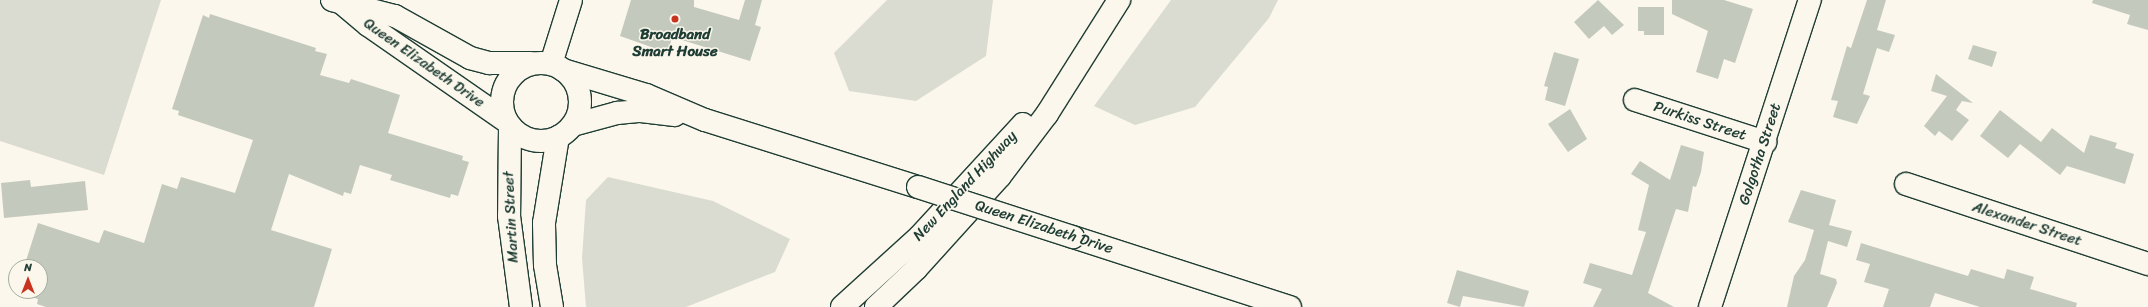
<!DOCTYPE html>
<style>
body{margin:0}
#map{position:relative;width:2148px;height:307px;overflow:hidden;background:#fbf7ec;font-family:Sriracha,sans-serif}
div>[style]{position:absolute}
.green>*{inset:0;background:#dbdcd1}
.building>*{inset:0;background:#c4c9be}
.roads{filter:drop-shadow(1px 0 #1f3d34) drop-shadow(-1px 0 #1f3d34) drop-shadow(0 1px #1f3d34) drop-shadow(0 -1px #1f3d34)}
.minor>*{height:22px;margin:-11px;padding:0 11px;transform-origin:11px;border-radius:11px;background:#fbf7ec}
.tertiary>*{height:22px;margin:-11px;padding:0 11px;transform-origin:11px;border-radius:11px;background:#fbf7ec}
.secondary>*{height:22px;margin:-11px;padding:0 11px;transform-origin:11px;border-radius:11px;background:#fbf7ec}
.secondary>.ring{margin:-11px;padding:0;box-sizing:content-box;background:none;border:22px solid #fbf7ec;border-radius:50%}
.trunk>*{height:22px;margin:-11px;padding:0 11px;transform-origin:11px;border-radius:11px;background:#fbf7ec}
.bridges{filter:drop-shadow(1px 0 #1f3d34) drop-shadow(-1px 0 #1f3d34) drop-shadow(0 1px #1f3d34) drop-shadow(0 -1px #1f3d34)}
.tertiary-bridge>*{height:22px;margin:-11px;padding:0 11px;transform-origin:11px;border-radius:11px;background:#fbf7ec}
.dots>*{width:11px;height:11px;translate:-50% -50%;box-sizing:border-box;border:2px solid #fbf7ec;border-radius:50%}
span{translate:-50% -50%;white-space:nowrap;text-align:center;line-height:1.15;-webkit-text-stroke:3px #fbf7ec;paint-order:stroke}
.poi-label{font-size:15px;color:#1f3d34;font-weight:700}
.street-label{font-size:15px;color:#1f3d34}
.north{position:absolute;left:8px;top:259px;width:40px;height:40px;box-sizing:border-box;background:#fbf7ec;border:1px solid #a3ada2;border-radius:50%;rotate:0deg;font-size:11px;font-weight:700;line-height:16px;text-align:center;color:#1f3d34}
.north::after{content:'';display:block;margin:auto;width:14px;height:18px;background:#c8321e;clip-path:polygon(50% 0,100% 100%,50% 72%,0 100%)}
</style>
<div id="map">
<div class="green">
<div style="clip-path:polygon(0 0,161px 0,104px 175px,0 141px)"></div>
<div style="clip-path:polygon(887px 0,993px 0,986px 56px,916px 101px,849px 91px,834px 53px)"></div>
<div style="clip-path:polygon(1171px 0,1278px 0,1269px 18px,1195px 107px,1135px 125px,1094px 106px)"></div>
<div style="clip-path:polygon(608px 177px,713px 201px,790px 239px,775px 272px,686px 307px,586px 307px,582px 258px,586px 200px)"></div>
</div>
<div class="building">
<div style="clip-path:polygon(631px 0,694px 0,694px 7px,739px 20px,745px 0,762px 0,755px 25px,761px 27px,750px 61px,672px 37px,668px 53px,620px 36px)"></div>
<div style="clip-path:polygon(1598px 0,1624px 25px,1612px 35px,1604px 26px,1589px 39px,1574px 22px)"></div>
<div style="clip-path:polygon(1672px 0,1724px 0,1753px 9px,1735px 63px,1724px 59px,1718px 79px,1696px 72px,1708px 31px,1672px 14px)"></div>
<div style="clip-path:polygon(1867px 0,1886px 0,1877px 30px,1895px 35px,1889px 52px,1877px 48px,1863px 94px,1870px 96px,1857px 124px,1833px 117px,1838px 101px,1831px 100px,1847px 46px,1851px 48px)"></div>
<div style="clip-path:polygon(2093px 0,2148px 0,2148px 30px,2127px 24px,2130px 15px,2092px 3px)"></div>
<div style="clip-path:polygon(1638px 7px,1664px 7px,1664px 35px,1644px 35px,1644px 31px,1638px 31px)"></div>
<div style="clip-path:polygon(210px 14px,316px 48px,315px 51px,327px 54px,320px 75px,349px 83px,351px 79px,400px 95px,388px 133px,463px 156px,462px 160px,469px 162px,458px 196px,451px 194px,450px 198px,390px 180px,392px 175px,360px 165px,351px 194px,344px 192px,343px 196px,289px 174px,271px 230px,332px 249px,314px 307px,46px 307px,37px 304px,38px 299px,27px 296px,29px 291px,40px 291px,40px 267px,24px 267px,38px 223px,99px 243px,104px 230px,144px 243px,162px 184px,177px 189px,181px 177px,235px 193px,253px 140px,178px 115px,179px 111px,172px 109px,203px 15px,209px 18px)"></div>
<div style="clip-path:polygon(1973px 45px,1997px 52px,1992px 67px,1968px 59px)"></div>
<div style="clip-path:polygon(1554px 52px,1579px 59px,1565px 106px,1545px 100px,1548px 87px,1544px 86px)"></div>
<div style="clip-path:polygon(1936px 74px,1973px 103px,1962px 101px,1956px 110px,1969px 120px,1952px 141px,1939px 131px,1935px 136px,1924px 126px,1947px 96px,1931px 91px)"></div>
<div style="clip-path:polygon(1570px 109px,1587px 139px,1568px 152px,1548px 124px)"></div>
<div style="clip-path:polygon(2000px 110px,2041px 142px,2052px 128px,2084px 153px,2090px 135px,2117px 143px,2115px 148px,2134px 154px,2125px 184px,2067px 166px,2060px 175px,2020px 144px,2008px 158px,1980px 136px)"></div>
<div style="clip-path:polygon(1681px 145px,1704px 152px,1701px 172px,1696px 187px,1693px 186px,1688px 212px,1676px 209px,1648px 293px,1674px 307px,1593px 307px,1602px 289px,1583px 283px,1590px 263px,1632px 275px,1646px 232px,1638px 230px,1649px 185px,1631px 174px,1640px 161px,1670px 180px)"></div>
<div style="clip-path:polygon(30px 180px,31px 187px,85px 181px,88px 210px,4px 218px,1px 183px)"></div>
<div style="clip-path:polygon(1801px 190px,1836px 200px,1829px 225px,1852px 231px,1847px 247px,1828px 241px,1820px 274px,1836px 279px,1837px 283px,1827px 307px,1787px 307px,1794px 276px,1805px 260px,1814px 230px,1788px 222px)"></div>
<div style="clip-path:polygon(1861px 243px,1968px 276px,1971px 269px,2004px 279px,2007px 269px,2034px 277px,2030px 289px,2077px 303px,2076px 307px,1980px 307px,1935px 293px,1930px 307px,1883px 307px,1889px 289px,1864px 282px,1870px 264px,1856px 260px)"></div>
<div style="clip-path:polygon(1457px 270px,1529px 291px,1524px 307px,1463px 296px,1460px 307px,1447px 303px)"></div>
</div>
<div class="roads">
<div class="minor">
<div style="left:551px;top:64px;width:67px;rotate:-72.6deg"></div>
<div style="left:1635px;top:100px;width:137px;rotate:17.9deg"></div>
<div style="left:1906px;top:184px;width:255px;rotate:18.3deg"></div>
<div style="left:1710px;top:307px;width:323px;rotate:-72deg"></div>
</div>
<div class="tertiary">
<div style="left:563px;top:70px;width:87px;rotate:16.8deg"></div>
<div style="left:646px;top:95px;width:64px;rotate:23deg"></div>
<div style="left:705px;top:120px;width:223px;rotate:17.5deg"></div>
<div style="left:573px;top:125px;width:46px;rotate:-15.3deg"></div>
<div style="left:617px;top:113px;width:24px;rotate:-5deg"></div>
<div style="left:641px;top:111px;width:34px;rotate:7deg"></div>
<div style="left:1073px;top:237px;width:228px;rotate:17.9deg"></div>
</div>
<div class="secondary">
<div style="left:332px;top:0;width:65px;rotate:14.3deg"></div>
<div style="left:395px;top:16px;width:86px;rotate:29.2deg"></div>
<div style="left:470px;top:58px;width:20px;rotate:15deg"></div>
<div style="left:489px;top:63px;width:42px"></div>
<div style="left:343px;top:4px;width:33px;rotate:40deg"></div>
<div style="left:368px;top:25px;width:168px;rotate:34.8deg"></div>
<div class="ring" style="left:502px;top:63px;width:56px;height:56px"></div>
<div style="left:510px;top:127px;width:89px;rotate:90.6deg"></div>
<div style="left:509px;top:216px;width:92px;rotate:82.5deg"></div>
<div style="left:552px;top:307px;width:43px;rotate:-99.5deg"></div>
<div style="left:545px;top:265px;width:42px;rotate:-91.4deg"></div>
<div style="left:544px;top:223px;width:87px;rotate:-80.8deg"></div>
</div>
<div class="trunk">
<div style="left:842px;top:307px;width:105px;rotate:-42.3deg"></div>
<div style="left:920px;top:236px;width:152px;rotate:-47.4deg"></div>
<div style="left:876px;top:307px;width:55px;rotate:-43.5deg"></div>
<div style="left:916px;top:269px;width:125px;rotate:-47.9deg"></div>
<div style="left:1000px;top:176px;width:78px;rotate:-52.8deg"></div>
<div style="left:1047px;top:114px;width:135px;rotate:-57.7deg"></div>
</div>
</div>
<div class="bridges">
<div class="tertiary-bridge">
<div style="left:918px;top:187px;width:163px;rotate:17.9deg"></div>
</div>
</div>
<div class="dots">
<div style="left:675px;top:19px;background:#c8321e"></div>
</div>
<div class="poi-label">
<span style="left:675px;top:43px">Broadband<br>Smart House</span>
</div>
<div class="street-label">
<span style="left:424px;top:63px;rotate:35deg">Queen Elizabeth Drive</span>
<span style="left:1700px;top:121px;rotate:18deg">Purkiss Street</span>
<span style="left:1760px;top:154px;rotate:-72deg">Golgotha Street</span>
<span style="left:965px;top:186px;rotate:-47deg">New England Highway</span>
<span style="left:511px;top:217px;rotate:-93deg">Martin Street</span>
<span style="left:2027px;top:224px;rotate:18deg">Alexander Street</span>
<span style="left:1044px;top:227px;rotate:18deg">Queen Elizabeth Drive</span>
</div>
<div class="north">N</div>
</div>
